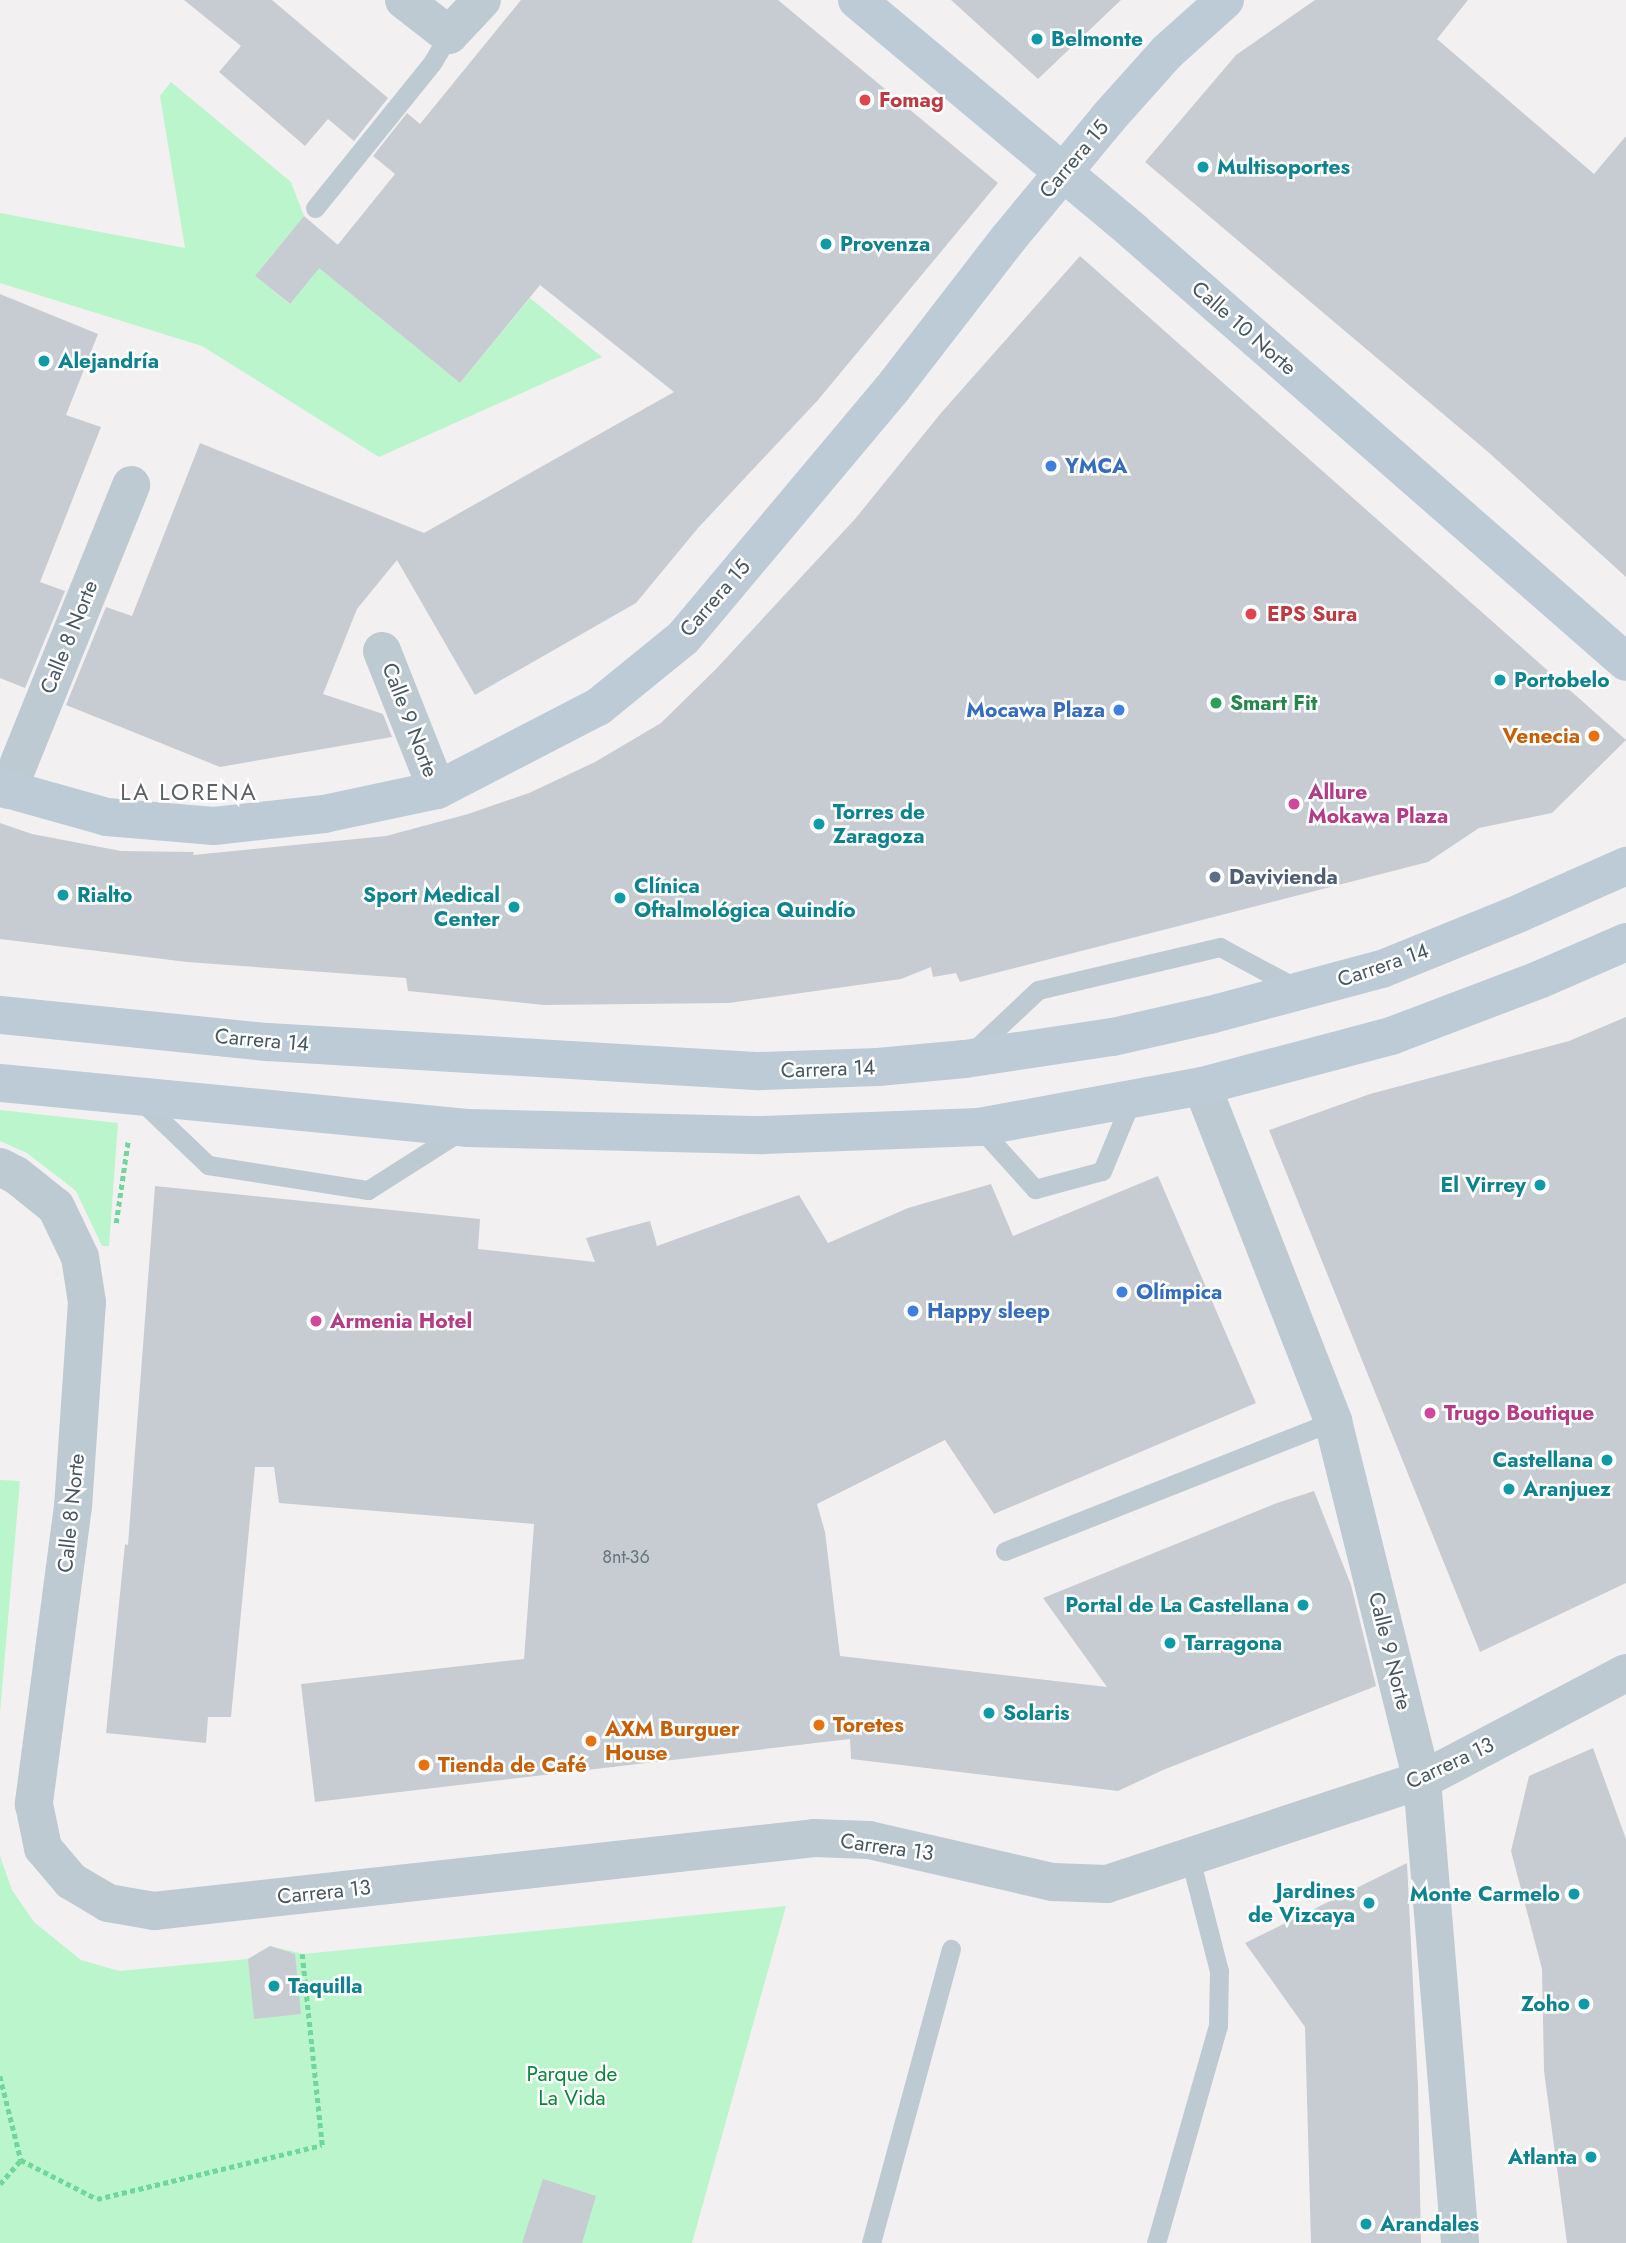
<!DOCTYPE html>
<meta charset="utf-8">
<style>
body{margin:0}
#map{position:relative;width:1626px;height:2243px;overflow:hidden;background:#f3f0f1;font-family:Jost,sans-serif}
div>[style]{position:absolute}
.green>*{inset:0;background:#bbf5cb}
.building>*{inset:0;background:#c7ccd2}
.path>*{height:4.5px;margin-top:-2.25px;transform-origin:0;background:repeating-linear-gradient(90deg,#6ed799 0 5px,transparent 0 8.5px)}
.lane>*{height:19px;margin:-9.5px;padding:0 9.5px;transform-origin:9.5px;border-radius:9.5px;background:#bdcad2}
.street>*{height:38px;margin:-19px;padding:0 19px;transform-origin:19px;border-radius:19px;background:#bdcad2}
.secondary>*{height:38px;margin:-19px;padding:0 19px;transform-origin:19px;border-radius:19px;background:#bccbd6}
.dots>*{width:19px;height:19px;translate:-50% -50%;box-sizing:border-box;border:4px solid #fff;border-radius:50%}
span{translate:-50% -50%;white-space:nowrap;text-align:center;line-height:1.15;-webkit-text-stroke:5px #fff;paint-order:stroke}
.number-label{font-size:18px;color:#66747d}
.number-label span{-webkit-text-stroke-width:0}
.culture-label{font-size:21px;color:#0d838f;font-weight:700}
.left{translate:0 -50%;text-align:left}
.right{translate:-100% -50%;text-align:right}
.health-label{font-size:21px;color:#be3a42;font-weight:700}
.street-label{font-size:21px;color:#465761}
.shop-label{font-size:21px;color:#366cbe;font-weight:700}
.leisure-label{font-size:21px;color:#27864d;font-weight:700}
.food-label{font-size:21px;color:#c56008;font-weight:700}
.hotel-label{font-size:21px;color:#b23c85;font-weight:700}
.service-label{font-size:21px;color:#4e5e75;font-weight:700}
.park-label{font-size:21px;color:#0c863d}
.neighbourhood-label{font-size:23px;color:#5c6266;letter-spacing:2px}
</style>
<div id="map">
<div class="green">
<div style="clip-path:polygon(171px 82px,291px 182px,304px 216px,255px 276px,289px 304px,319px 268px,460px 383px,530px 298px,602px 357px,379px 457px,202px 346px,0 283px,0 213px,185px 248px,160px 96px)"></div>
<div style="clip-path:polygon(0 1110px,118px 1123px,109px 1246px,102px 1246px,76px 1191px,27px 1153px,0 1141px)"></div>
<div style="clip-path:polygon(0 1480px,20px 1481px,0 1712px)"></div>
<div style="clip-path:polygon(0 1856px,12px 1890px,34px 1922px,81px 1960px,119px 1971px,248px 1959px,270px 1946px,303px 1954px,786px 1906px,692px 2243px,0 2243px)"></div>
</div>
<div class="building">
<div style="clip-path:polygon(184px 0,272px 0,388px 98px,354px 141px,328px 119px,305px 146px,219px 72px,241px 46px)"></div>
<div style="clip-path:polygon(521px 0,778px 0,998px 183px,818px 400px,698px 528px,636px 603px,475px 695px,397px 560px,357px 609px,323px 694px,383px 714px,392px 737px,220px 767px,66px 705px,106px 607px,132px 616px,200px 443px,424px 533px,674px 392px,540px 285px,460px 383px,319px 268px,395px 174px,373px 156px,407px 113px,420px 124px)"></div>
<div style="clip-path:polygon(951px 0,1121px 0,1038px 79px)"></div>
<div style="clip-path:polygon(1315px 0,1468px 0,1437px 39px,1594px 174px,1626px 136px,1626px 577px,1487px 451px,1145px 162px,1236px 55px)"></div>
<div style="clip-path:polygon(304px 216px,338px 245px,290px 304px,255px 276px)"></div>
<div style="clip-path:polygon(1080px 256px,1626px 740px,1552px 813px,1479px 828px,1428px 862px,960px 982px,956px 973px,933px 977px,931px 967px,901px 979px,729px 1003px,544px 1005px,408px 991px,406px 978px,187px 962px,0 939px,0 823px,32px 834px,121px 851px,194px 852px,193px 855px,386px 836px,468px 814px,529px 793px,595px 762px,661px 723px,716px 669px,855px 519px,941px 413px)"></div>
<div style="clip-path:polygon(0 294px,98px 334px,66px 415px,101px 427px,40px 582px,65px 591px,25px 688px,0 678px)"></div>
<div style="clip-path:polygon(1626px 1017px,1626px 1583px,1480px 1652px,1269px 1130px,1370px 1094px,1569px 1041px)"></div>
<div style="clip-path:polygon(1158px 1176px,1256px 1403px,994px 1514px,945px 1440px,817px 1504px,825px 1532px,840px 1656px,1107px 1687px,1043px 1598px,1277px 1503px,1314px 1491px,1351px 1585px,1376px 1686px,1163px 1770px,1118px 1791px,851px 1759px,850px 1739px,315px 1802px,301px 1684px,524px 1659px,534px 1524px,279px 1503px,274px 1467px,255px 1467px,231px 1717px,208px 1717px,206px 1743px,106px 1733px,125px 1544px,128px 1545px,155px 1186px,480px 1219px,478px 1249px,595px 1262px,586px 1238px,650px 1221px,657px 1246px,799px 1195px,828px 1243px,908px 1208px,991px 1184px,1013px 1236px)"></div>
<div style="clip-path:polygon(1593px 1748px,1626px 1839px,1626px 2243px,1567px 2243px,1544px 2071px,1542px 1969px,1511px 1851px,1529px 1776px)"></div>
<div style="clip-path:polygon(1407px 1863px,1418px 2085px,1421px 2243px,1311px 2243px,1305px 2027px,1245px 1943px)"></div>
<div style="clip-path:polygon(270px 1946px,295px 1954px,301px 2014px,254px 2019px,248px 1959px)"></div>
<div style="clip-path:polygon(543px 2179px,596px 2196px,582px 2243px,522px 2243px)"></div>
</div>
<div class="path">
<div style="left:116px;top:1223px;width:83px;rotate:-81.7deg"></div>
<div style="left:0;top:2076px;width:87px;rotate:76deg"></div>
<div style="left:21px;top:2160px;width:85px;rotate:27.2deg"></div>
<div style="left:97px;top:2199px;width:231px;rotate:-13.5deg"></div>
<div style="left:322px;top:2145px;width:192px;rotate:-96deg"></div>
<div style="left:0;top:2184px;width:32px;rotate:-49deg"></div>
</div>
<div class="lane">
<div style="left:315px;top:208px;width:186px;rotate:-51.1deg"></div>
<div style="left:432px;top:63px;width:33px;rotate:-59deg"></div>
<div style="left:970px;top:1054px;width:93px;rotate:-43.3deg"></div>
<div style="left:1038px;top:990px;width:187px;rotate:-13.3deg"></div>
<div style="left:1220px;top:947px;width:89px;rotate:28.3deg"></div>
<div style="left:141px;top:1101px;width:93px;rotate:43.7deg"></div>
<div style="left:208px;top:1165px;width:162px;rotate:8.9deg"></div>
<div style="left:368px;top:1190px;width:110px;rotate:-32.4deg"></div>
<div style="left:979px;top:1127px;width:84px;rotate:47.9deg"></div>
<div style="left:1035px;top:1189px;width:69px;rotate:-15deg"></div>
<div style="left:1102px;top:1171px;width:76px;rotate:-67.5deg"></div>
<div style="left:1005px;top:1551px;width:353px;rotate:-21.6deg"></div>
<div style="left:871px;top:2243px;width:305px;rotate:-74.8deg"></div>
<div style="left:1156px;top:2243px;width:226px;rotate:-74.1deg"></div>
<div style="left:1218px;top:2026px;width:55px;rotate:-89deg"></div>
<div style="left:1219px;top:1971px;width:121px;rotate:-104.4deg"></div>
</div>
<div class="street">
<div style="left:404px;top:0;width:57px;rotate:37.9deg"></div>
<div style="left:449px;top:35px;width:48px;rotate:-46.7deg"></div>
<div style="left:382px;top:651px;width:149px;rotate:68.4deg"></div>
<div style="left:8px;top:790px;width:329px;rotate:-68deg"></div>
<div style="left:1202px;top:1086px;width:360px;rotate:68.6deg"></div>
<div style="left:1333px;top:1421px;width:370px;rotate:76.1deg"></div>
<div style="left:1422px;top:1780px;width:465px;rotate:85.3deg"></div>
<div style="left:0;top:1167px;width:18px;rotate:27deg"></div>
<div style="left:16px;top:1175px;width:51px;rotate:38.7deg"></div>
<div style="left:56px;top:1207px;width:55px;rotate:64.4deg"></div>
<div style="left:80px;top:1257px;width:46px;rotate:81.2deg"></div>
<div style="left:87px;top:1302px;width:204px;rotate:93.9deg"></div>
<div style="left:73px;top:1506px;width:301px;rotate:97.5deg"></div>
<div style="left:34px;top:1804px;width:45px;rotate:78.4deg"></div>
<div style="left:43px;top:1848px;width:43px;rotate:49.7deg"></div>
<div style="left:71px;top:1881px;width:43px;rotate:30.7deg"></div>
<div style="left:108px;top:1903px;width:47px;rotate:9.9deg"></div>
<div style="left:154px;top:1911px;width:664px;rotate:-6.31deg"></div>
<div style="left:814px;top:1838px;width:55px;rotate:2.1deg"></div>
<div style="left:869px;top:1840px;width:189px;rotate:12.9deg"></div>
<div style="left:1053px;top:1882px;width:54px;rotate:2.1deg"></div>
<div style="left:1107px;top:1884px;width:332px;rotate:-18.3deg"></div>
<div style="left:1422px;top:1780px;width:230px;rotate:-27.7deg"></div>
</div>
<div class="secondary">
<div style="left:857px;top:0;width:361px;rotate:39.9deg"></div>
<div style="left:1134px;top:232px;width:653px;rotate:41.15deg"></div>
<div style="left:0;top:787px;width:111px;rotate:15.7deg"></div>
<div style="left:107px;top:817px;width:107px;rotate:4.8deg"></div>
<div style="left:214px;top:826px;width:111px;rotate:-6.2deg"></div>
<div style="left:324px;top:814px;width:116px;rotate:-12deg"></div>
<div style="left:437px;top:790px;width:181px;rotate:-27.3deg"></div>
<div style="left:598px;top:707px;width:109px;rotate:-39.1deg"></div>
<div style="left:683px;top:638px;width:325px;rotate:-50deg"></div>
<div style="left:892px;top:389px;width:190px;rotate:-52.3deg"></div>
<div style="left:1008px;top:239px;width:157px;rotate:-50.4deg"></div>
<div style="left:1108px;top:118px;width:89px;rotate:-48.2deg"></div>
<div style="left:1167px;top:52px;width:78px;rotate:-41.9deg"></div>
<div style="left:0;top:1015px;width:269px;rotate:5.8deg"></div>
<div style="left:268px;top:1042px;width:492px;rotate:3.4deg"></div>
<div style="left:759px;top:1071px;width:119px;rotate:-1.9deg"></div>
<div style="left:878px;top:1067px;width:87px;rotate:-5.3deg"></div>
<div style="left:965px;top:1059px;width:150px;rotate:-8.5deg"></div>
<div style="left:1113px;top:1037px;width:99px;rotate:-12.8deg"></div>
<div style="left:1210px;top:1015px;width:178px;rotate:-15deg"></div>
<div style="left:1382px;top:969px;width:141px;rotate:-22deg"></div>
<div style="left:1513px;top:916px;width:124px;rotate:-23.9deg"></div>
<div style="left:0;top:1083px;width:469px;rotate:5.5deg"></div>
<div style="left:467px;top:1128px;width:296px;rotate:1.4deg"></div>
<div style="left:763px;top:1135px;width:216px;rotate:-2.1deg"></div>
<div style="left:979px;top:1127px;width:227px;rotate:-10.4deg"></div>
<div style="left:1202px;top:1086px;width:196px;rotate:-14.8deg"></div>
<div style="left:1391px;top:1036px;width:160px;rotate:-20.8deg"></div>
<div style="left:1541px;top:979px;width:93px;rotate:-23.5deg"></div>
</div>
<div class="dots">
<div style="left:1037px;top:39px;background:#0f9aa8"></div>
<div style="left:865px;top:100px;background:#e0444e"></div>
<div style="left:1203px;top:167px;background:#0f9aa8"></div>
<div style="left:826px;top:244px;background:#0f9aa8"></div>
<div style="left:44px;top:361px;background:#0f9aa8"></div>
<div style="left:1051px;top:466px;background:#3f7fe0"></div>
<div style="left:1251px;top:614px;background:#e0444e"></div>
<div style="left:1500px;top:680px;background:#0f9aa8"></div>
<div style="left:1216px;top:703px;background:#2e9e5b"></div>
<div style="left:1119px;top:710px;background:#3f7fe0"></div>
<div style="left:1594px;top:736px;background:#e8710a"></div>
<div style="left:1294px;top:804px;background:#d1479c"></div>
<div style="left:819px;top:824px;background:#0f9aa8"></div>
<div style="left:1215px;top:877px;background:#5c6f8a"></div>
<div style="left:63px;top:895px;background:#0f9aa8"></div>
<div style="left:620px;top:898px;background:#0f9aa8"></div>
<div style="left:514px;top:907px;background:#0f9aa8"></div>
<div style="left:1540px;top:1185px;background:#0f9aa8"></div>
<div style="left:1122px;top:1292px;background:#3f7fe0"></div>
<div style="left:913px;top:1311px;background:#3f7fe0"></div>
<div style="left:316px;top:1321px;background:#d1479c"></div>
<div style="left:1430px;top:1413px;background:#d1479c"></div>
<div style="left:1607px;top:1460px;background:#0f9aa8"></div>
<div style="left:1509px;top:1489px;background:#0f9aa8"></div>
<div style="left:1303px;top:1605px;background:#0f9aa8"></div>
<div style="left:1170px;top:1643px;background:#0f9aa8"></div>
<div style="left:989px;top:1713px;background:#0f9aa8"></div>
<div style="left:819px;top:1725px;background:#e8710a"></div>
<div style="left:591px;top:1741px;background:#e8710a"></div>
<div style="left:424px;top:1765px;background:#e8710a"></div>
<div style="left:1574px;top:1894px;background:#0f9aa8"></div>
<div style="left:1369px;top:1903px;background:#0f9aa8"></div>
<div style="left:274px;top:1986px;background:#0f9aa8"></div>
<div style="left:1584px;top:2004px;background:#0f9aa8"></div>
<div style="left:1591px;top:2157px;background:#0f9aa8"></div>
<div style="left:1366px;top:2224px;background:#0f9aa8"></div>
</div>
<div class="number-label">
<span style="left:626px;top:1557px">8nt-36</span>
</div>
<div class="culture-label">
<span class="left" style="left:1051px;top:39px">Belmonte</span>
<span class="left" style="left:1217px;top:167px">Multisoportes</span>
<span class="left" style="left:840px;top:244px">Provenza</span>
<span class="left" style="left:58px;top:361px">Alejandría</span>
<span class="left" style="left:1514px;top:680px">Portobelo</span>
<span class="left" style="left:833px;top:824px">Torres de<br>Zaragoza</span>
<span class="left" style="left:634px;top:898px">Clínica<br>Oftalmológica Quindío</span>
<span class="left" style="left:77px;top:895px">Rialto</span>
<span class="right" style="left:500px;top:907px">Sport Medical<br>Center</span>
<span class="right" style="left:1526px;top:1185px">El Virrey</span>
<span class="right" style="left:1593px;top:1460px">Castellana</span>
<span class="left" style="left:1523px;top:1489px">Aranjuez</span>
<span class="right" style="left:1289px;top:1605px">Portal de La Castellana</span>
<span class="left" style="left:1184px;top:1643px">Tarragona</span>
<span class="left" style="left:1003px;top:1713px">Solaris</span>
<span class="right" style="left:1355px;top:1903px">Jardines<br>de Vizcaya</span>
<span class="right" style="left:1560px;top:1894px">Monte Carmelo</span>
<span class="left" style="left:288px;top:1986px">Taquilla</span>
<span class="right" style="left:1570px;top:2004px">Zoho</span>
<span class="right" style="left:1577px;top:2157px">Atlanta</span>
<span class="left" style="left:1380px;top:2224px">Arandales</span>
</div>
<div class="health-label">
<span class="left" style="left:879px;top:100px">Fomag</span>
<span class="left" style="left:1267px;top:614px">EPS Sura</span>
</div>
<div class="street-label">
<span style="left:1074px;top:159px;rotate:-50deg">Carrera 15</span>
<span style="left:1244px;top:328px;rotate:41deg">Calle 10 Norte</span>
<span style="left:715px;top:598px;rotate:-49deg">Carrera 15</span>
<span style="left:69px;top:637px;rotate:-68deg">Calle 8 Norte</span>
<span style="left:410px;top:720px;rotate:69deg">Calle 9 Norte</span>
<span style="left:1383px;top:965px;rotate:-19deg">Carrera 14</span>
<span style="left:262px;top:1040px;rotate:5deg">Carrera 14</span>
<span style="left:828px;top:1069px;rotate:-2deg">Carrera 14</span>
<span style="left:71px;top:1513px;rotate:-84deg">Calle 8 Norte</span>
<span style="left:1390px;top:1651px;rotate:76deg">Calle 9 Norte</span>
<span style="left:1450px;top:1763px;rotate:-25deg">Carrera 13</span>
<span style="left:887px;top:1847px;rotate:8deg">Carrera 13</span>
<span style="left:324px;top:1892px;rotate:-6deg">Carrera 13</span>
</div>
<div class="shop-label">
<span class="left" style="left:1065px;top:466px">YMCA</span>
<span class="right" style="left:1105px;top:710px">Mocawa Plaza</span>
<span class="left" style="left:1136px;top:1292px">Olímpica</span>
<span class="left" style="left:927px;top:1311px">Happy sleep</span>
</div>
<div class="leisure-label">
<span class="left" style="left:1230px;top:703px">Smart Fit</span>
</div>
<div class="food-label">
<span class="right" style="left:1580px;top:736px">Venecia</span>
<span class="left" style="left:833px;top:1725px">Toretes</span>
<span class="left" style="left:605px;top:1741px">AXM Burguer<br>House</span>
<span class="left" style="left:438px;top:1765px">Tienda de Café</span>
</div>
<div class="hotel-label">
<span class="left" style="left:1308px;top:804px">Allure<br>Mokawa Plaza</span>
<span class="left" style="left:330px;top:1321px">Armenia Hotel</span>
<span class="left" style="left:1444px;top:1413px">Trugo Boutique</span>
</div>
<div class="service-label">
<span class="left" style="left:1229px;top:877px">Davivienda</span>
</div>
<div class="park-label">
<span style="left:572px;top:2086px">Parque de<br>La Vida</span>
</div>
<div class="neighbourhood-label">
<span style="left:189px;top:792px">LA LORENA</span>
</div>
</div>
